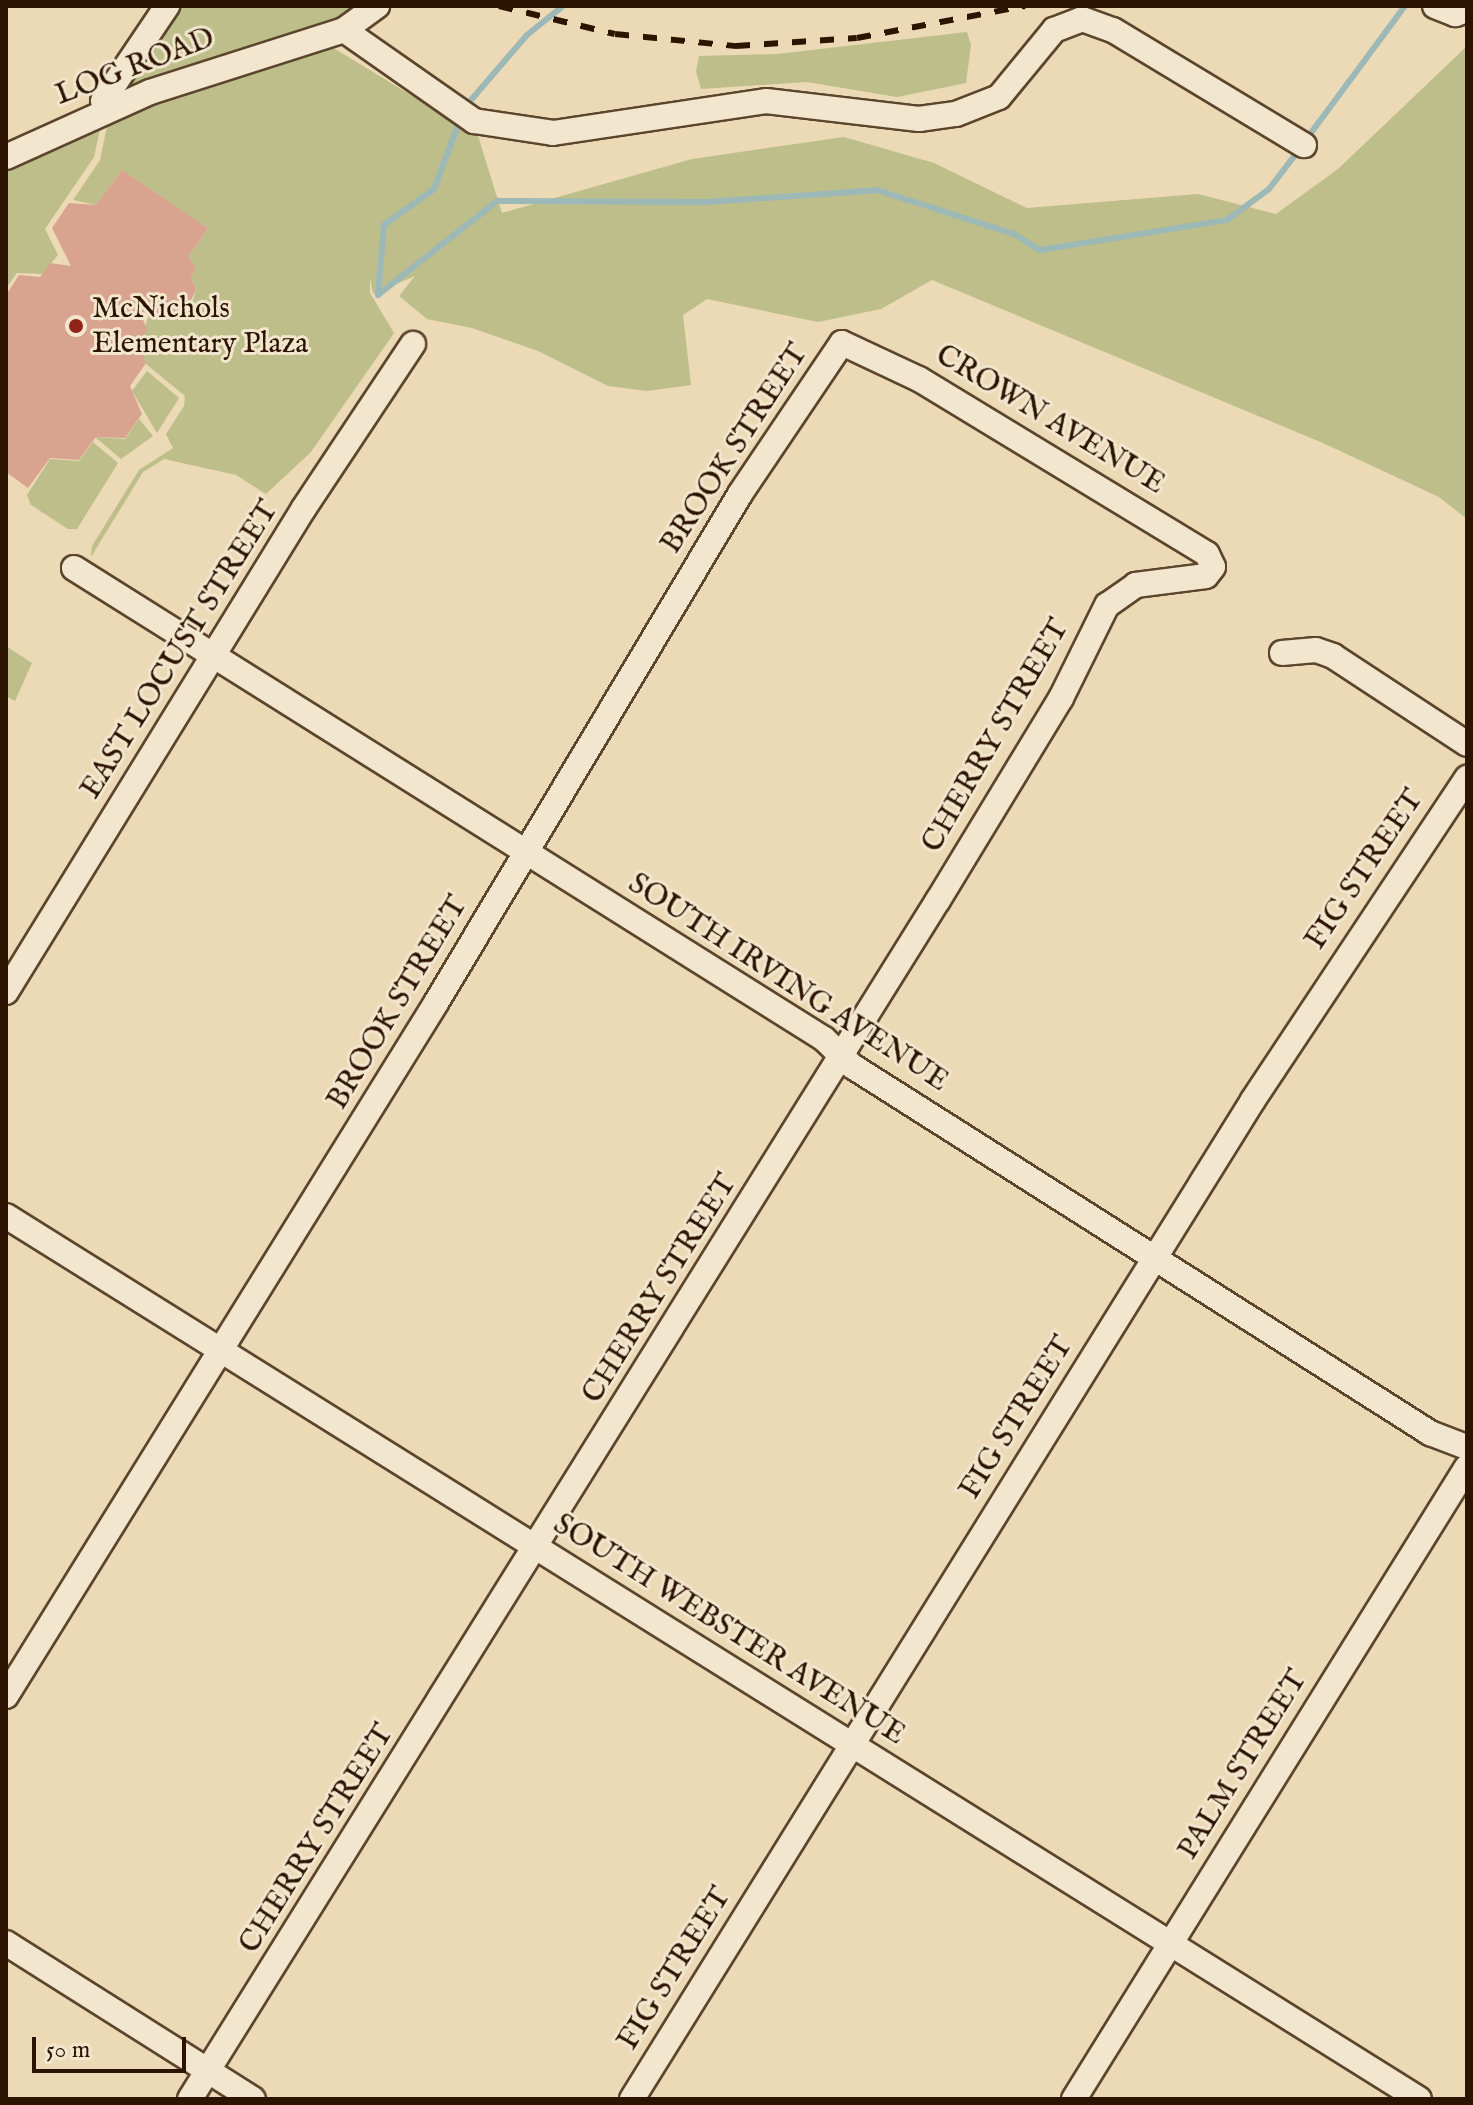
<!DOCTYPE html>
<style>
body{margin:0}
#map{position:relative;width:1473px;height:2105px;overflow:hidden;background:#ecd9b5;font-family:"IM FELL English",serif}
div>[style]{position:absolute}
.green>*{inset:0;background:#bdbe8a}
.stream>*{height:6px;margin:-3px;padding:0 3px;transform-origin:3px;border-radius:3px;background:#9cb8b7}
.building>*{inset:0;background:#d8a38f}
.roads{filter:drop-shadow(2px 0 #5c452d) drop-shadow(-2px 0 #5c452d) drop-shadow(0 2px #5c452d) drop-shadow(0 -2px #5c452d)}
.minor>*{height:24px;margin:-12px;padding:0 12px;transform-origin:12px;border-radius:12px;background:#f3e6cf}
.rail>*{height:6px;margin-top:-3px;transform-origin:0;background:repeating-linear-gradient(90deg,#2c1400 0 14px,transparent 0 28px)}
.dots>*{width:22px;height:22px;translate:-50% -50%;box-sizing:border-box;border:4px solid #f3e6cf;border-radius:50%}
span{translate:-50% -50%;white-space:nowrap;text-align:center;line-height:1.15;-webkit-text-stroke:6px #f3e6cf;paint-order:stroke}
.street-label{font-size:30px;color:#2c1400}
.poi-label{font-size:30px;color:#2c1400}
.left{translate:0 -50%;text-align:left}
.frame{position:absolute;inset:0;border:8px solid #2c1400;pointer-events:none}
.scale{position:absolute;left:32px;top:2037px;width:154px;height:36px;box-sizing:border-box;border:4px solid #2c1400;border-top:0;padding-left:10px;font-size:24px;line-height:28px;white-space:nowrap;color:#2c1400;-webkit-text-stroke:6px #f3e6cf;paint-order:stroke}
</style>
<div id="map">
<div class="green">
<div style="clip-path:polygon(172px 6px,362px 6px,343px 19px,114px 101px)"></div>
<div style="clip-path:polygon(967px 32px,971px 45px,966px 83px,897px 97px,807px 82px,701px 89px,696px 71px,699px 56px,777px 54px)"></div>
<div style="clip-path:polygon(327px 44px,478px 136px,502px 213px,692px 159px,844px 137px,934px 163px,1027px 208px,1198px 194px,1276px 214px,1338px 169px,1467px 46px,1467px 519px,1439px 497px,1323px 443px,932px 280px,881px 309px,818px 322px,707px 299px,683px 315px,691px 385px,647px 391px,608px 386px,538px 351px,472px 328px,427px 319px,399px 296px,415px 276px,373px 294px,370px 278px,370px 293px,394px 333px,311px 452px,266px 494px,236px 475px,164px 459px,143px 472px,91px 557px,92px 546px,139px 470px,173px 448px,166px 434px,184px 406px,185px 396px,146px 364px,138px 344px,150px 313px,179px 316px,192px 303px,196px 290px,191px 277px,196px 269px,188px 257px,208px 228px,122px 170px,96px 205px,73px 200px,100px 160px,110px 112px)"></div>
<div style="clip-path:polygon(103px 116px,94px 157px,45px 229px,58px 255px,42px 274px,17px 273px,6px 288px,6px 159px)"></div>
<div style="clip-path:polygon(147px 371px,179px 398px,157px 433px,132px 391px)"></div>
<div style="clip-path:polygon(139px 419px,153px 436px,121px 459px,95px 437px,125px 439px)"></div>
<div style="clip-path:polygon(93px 442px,118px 463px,77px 529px,68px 529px,31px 505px,27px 495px,50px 459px,79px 461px)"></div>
<div style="clip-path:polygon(6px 646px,32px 663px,15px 701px,6px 696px)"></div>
</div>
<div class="stream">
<div style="left:465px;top:107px;width:95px;rotate:-49.3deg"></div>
<div style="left:527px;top:35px;width:46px;rotate:-38.9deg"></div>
<div style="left:1305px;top:141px;width:168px;rotate:-53.5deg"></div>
<div style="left:378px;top:295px;width:152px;rotate:-38.3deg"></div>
<div style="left:497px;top:201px;width:210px;rotate:0.3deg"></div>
<div style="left:707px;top:202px;width:170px;rotate:-4deg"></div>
<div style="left:877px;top:190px;width:144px;rotate:17.8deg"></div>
<div style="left:1014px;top:234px;width:31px;rotate:32deg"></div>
<div style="left:1040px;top:250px;width:189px;rotate:-9.1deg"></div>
<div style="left:1227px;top:220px;width:52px;rotate:-36.4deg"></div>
<div style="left:1269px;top:189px;width:49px;rotate:-52.4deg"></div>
<div style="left:378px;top:295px;width:70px;rotate:-85.1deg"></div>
<div style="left:384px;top:225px;width:62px;rotate:-35.8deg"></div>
<div style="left:434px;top:189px;width:77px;rotate:-69.4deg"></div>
</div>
<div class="building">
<div style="clip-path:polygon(122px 170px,208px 228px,188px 257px,196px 269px,191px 277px,196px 290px,183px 316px,140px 312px,147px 330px,138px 344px,146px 363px,130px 386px,142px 414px,125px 438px,96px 437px,79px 460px,50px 458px,28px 488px,6px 472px,6px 295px,19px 275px,40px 277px,50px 263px,71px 266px,52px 228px,69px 203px,96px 205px)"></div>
</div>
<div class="roads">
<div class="minor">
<div style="left:1435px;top:6px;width:22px;rotate:22deg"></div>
<div style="left:1455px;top:14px;width:13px;rotate:-18deg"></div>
<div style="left:344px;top:30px;width:159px;rotate:35deg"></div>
<div style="left:474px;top:121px;width:80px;rotate:8.6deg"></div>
<div style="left:553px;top:133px;width:215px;rotate:-8.5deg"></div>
<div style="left:766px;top:101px;width:154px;rotate:6.7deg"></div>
<div style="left:919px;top:119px;width:37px;rotate:-8deg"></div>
<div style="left:956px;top:114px;width:46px;rotate:-21.6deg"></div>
<div style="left:999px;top:97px;width:87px;rotate:-50.6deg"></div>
<div style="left:1054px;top:30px;width:30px;rotate:-21deg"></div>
<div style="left:1082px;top:19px;width:33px;rotate:20deg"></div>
<div style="left:1113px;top:30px;width:223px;rotate:31.1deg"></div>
<div style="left:103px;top:101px;width:115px;rotate:-56deg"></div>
<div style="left:6px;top:157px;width:158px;rotate:-24.3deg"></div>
<div style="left:150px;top:92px;width:204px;rotate:-17.7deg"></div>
<div style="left:344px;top:30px;width:41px;rotate:-36deg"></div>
<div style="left:74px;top:568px;width:886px;rotate:32.13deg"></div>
<div style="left:824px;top:1039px;width:39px;rotate:44deg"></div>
<div style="left:852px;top:1066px;width:685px;rotate:32.41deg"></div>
<div style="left:1430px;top:1433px;width:40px;rotate:21deg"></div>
<div style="left:1282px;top:653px;width:34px;rotate:-5deg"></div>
<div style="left:1316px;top:650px;width:18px;rotate:19deg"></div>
<div style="left:1333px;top:656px;width:160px;rotate:33.3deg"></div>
<div style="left:6px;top:992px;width:568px;rotate:-58.38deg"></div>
<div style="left:304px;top:508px;width:197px;rotate:-56.4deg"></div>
<div style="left:6px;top:1216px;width:1666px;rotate:32deg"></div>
<div style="left:6px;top:1696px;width:816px;rotate:-58.18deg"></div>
<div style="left:436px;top:1003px;width:593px;rotate:-59.15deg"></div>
<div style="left:740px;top:494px;width:182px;rotate:-56deg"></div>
<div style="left:842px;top:343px;width:85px;rotate:25.1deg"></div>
<div style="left:919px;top:379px;width:337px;rotate:31.3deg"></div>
<div style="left:1207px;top:554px;width:14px;rotate:65deg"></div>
<div style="left:1213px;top:567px;width:11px;rotate:128deg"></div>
<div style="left:1206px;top:576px;width:71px;rotate:172.7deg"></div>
<div style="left:1136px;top:585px;width:35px;rotate:145deg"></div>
<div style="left:1107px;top:605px;width:104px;rotate:116.3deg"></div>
<div style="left:1061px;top:698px;width:237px;rotate:121.3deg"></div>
<div style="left:938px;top:900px;width:1413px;rotate:121.96deg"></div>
<div style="left:6px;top:1943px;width:292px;rotate:32.3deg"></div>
<div style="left:632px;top:2099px;width:1176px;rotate:-58.13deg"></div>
<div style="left:1253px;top:1100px;width:387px;rotate:-56.4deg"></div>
<div style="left:1074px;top:2099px;width:744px;rotate:-58.13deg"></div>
</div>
</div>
<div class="rail">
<div style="left:499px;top:6px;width:119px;rotate:13.6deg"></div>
<div style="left:615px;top:34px;width:122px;rotate:5.7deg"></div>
<div style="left:736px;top:46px;width:121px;rotate:-3.8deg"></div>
<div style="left:857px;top:38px;width:171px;rotate:-10.8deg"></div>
</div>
<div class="dots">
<div style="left:76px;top:326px;background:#8f2418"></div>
</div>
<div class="street-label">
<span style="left:135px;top:67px;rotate:-21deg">LOG ROAD</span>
<span style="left:1050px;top:420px;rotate:31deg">CROWN AVENUE</span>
<span style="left:735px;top:449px;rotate:-57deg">BROOK STREET</span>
<span style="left:180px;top:650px;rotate:-58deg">EAST LOCUST STREET</span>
<span style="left:996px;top:736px;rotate:-60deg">CHERRY STREET</span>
<span style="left:1365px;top:870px;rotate:-56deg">FIG STREET</span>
<span style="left:788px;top:983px;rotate:33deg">SOUTH IRVING AVENUE</span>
<span style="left:398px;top:1003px;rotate:-59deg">BROOK STREET</span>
<span style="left:660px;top:1289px;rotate:-58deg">CHERRY STREET</span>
<span style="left:1017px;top:1418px;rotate:-58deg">FIG STREET</span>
<span style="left:729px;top:1630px;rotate:32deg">SOUTH WEBSTER AVENUE</span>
<span style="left:1243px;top:1765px;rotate:-58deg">PALM STREET</span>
<span style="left:317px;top:1839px;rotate:-58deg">CHERRY STREET</span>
<span style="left:675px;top:1969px;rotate:-58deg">FIG STREET</span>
</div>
<div class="poi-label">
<span class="left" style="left:92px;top:326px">McNichols<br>Elementary Plaza</span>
</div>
<div class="frame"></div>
<div class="scale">50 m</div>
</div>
